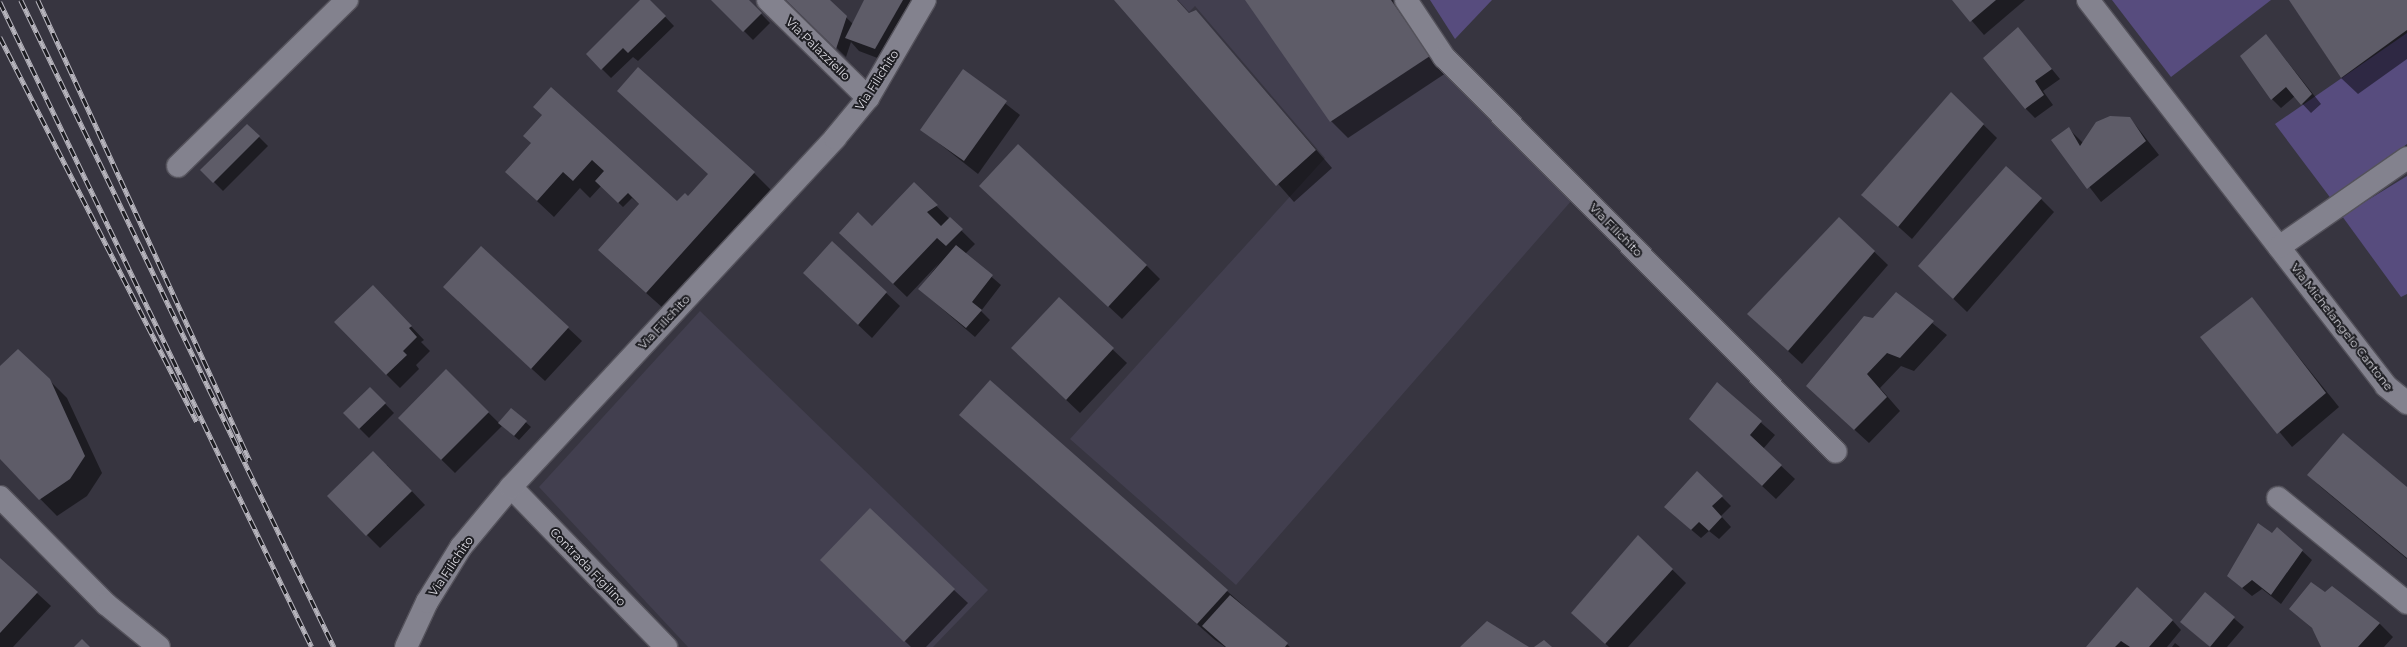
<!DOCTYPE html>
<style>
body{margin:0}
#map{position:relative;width:2407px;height:647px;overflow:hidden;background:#373540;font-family:Montserrat,sans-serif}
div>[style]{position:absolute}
.built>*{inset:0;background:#423f4f}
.green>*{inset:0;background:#574c7e}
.shadow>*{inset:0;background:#0007}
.building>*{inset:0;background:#5e5c68}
.roads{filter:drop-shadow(1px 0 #54525b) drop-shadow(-1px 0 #54525b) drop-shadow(0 1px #54525b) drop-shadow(0 -1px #54525b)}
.minor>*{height:22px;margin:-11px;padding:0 11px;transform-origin:11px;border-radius:11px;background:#83828e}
.tertiary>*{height:22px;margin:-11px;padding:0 11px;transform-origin:11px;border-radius:11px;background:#83828e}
.rail>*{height:4.5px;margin-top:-2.25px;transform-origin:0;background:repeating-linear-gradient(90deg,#1e1e23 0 9px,#b7b5bd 0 18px);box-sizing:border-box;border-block:1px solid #b7b5bd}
span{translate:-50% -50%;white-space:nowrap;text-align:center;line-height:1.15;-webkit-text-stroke:4px #1e1e23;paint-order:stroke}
.street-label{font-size:12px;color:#dbdae1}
</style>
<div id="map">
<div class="built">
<div style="clip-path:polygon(1178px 0,1395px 0,1439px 63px,1572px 200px,1236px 585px,1070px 439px,1325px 158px,1195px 6px,1189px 12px)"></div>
<div style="clip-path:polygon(700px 311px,988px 590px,933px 647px,688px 647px,539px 487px)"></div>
</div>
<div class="green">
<div style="clip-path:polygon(1430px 0,1492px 0,1455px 39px)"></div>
<div style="clip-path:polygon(2112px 0,2271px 0,2171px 77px)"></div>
<div style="clip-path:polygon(2407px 33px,2407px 144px,2332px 200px,2275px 124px)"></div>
<div style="clip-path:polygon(2407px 176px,2407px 294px,2401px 297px,2342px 216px)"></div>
</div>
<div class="shadow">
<div style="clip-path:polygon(642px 0,649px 0,674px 26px,638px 61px,633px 57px,611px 78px,587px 54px)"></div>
<div style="clip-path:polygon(713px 0,748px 0,770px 23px,753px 40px)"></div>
<div style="clip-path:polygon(788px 0,828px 0,853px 24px,865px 0,924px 0,888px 62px,859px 51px,851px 42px,846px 57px)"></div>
<div style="clip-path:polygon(1116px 0,1177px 0,1190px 14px,1196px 11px,1332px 168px,1294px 202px)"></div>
<div style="clip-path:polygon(1246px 0,1395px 0,1446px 73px,1348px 138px,1331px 121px)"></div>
<div style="clip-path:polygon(1954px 0,2025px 0,1984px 35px)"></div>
<div style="clip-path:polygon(2290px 0,2407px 0,2407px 59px,2358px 94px,2341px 78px)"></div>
<div style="clip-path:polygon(2018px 28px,2060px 79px,2043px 91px,2053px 105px,2035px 118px,2026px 109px)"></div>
<div style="clip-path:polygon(2266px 35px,2321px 104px,2311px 113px,2295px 96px,2281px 108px,2272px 99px)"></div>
<div style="clip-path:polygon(964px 71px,1020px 115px,978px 174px,922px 130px)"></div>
<div style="clip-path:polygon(618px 91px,754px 173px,771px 190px,664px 309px,617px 267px,640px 205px,632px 198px,623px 207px,601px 186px,590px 198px,580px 188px,554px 217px,506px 172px,532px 143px,543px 115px,677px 202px,688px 197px,709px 174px)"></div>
<div style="clip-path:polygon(1951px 93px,1997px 138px,1912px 239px,1862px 194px)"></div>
<div style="clip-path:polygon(2130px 118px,2159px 155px,2101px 202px,2053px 140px,2069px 129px,2083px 143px)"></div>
<div style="clip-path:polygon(247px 125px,268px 146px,223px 191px,202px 170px)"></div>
<div style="clip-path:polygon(914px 184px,975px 244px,965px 254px,1001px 285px,981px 311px,990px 320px,975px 337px,919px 289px,939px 263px,907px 297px,854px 246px)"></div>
<div style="clip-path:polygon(994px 199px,1146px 265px,1160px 279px,1122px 319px)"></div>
<div style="clip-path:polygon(2041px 199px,2054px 212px,1967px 312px,1933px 279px)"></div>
<div style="clip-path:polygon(1839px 218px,1888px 265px,1802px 364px,1748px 314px)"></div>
<div style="clip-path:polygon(832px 242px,900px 306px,872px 338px,818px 287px)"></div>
<div style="clip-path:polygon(481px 247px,582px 341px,545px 381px,458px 301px)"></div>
<div style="clip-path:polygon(1896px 294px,1947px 335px,1914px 371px,1901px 366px,1880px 388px,1900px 411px,1869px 443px,1821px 399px,1873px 319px)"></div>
<div style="clip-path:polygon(1059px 299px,1127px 363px,1080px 413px,1026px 362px)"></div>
<div style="clip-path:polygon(2252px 299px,2339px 407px,2292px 447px,2201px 337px)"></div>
<div style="clip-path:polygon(386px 300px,424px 340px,421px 342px,430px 351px,416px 365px,419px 369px,400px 388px,386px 374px)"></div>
<div style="clip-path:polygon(0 368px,49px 380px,67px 398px,102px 473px,87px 496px,57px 516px,0 458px)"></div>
<div style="clip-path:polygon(446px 371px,499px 423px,511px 409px,531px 427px,519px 440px,502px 426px,455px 473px,399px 418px)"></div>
<div style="clip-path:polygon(1717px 384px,1775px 435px,1763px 449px,1795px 479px,1776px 499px,1704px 432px)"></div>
<div style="clip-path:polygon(370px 388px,394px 413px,369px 438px,344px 413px)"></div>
<div style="clip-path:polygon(961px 415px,1227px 591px,1290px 647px,1225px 647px,1215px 640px)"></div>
<div style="clip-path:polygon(387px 465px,425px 505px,380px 548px,328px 496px)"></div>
<div style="clip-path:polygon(1697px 472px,1731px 506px,1721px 516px,1731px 527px,1719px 539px,1709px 531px,1701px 538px,1675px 516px)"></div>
<div style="clip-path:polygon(2308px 475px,2407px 488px,2407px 559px,2322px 488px)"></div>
<div style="clip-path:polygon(2278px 529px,2312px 560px,2281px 604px,2262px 589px,2252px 596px,2228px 576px)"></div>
<div style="clip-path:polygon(1638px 536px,1686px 583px,1628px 647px,1609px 647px,1572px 613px)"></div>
<div style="clip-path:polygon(0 559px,51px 606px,13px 647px,0 647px)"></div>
<div style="clip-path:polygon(834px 573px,954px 590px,968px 603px,926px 647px,911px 647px)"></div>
<div style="clip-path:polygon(2325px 593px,2379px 623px,2393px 637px,2384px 647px,2321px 647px,2315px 631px,2291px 609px)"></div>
<div style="clip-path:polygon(2206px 594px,2244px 627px,2227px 647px,2210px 647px,2182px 622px)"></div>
<div style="clip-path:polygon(2172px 620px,2181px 630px,2167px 647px,2087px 647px)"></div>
<div style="clip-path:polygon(2175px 643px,2180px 647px,2172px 647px)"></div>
</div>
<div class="building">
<div style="clip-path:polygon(640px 0,650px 0,666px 16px,628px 53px,623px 48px,601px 70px,586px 54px)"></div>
<div style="clip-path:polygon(711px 0,749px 0,762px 13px,743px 32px)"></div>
<div style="clip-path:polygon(786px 0,830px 0,847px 16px,836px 49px)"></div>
<div style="clip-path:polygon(864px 0,903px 0,875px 49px,845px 38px)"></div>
<div style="clip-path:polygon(1114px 0,1177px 0,1189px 13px,1196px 10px,1316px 150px,1276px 186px)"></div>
<div style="clip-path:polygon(1245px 0,1391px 0,1430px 56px,1330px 122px)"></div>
<div style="clip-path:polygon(1952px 0,1996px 0,1970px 22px)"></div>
<div style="clip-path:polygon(2289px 0,2407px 0,2407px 30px,2341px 78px)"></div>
<div style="clip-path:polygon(2018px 27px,2052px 69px,2035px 81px,2044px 95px,2025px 109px,1983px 58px)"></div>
<div style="clip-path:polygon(2266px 34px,2312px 94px,2301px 105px,2286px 87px,2271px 100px,2240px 56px)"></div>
<div style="clip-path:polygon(638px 67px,755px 172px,646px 293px,598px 250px,639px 204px,628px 193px,618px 203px,595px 181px,604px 171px,592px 160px,573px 181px,563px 172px,537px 201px,505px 172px,531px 143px,523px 136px,542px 115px,533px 107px,551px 87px,677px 201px,685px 193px,688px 196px,708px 174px,617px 91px)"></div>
<div style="clip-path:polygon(963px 69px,1007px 101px,964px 161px,920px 130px)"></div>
<div style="clip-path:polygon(1951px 92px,1984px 124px,1898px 227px,1861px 195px)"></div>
<div style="clip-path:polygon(2110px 116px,2130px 117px,2146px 141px,2087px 189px,2051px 140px,2069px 127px,2080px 146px,2096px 122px)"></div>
<div style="clip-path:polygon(247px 124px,260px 136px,213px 183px,200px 170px)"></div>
<div style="clip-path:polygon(1018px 144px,1147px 265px,1108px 307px,979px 186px)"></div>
<div style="clip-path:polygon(2006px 166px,2042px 198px,1953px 299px,1918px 266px)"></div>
<div style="clip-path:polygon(914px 182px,938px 205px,927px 212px,941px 226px,950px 217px,963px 229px,946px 246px,937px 238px,893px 284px,839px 233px,858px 212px,872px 226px)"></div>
<div style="clip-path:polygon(1839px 217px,1875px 251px,1788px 351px,1747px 314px)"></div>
<div style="clip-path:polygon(832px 241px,887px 292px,858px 325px,803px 273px)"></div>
<div style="clip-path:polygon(956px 245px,993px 275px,972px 302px,982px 310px,966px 328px,918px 289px)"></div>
<div style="clip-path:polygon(481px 246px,569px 327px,531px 369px,443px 287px)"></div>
<div style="clip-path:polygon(373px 285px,412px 326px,409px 328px,417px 337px,403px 351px,407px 355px,386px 375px,334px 322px)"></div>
<div style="clip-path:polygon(1896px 292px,1934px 321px,1900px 358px,1887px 353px,1867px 374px,1887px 397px,1854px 430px,1806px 386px,1864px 316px,1873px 318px)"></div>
<div style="clip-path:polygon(1059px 297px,1114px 348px,1066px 400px,1011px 348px)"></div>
<div style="clip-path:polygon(2252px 297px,2326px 393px,2277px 434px,2200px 337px)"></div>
<div style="clip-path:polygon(18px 349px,50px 379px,85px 456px,70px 479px,39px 500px,0 459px,0 366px)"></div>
<div style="clip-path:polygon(446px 369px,489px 412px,441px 460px,398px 418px)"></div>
<div style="clip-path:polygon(990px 380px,1228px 590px,1197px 624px,959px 415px)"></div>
<div style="clip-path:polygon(1717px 382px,1762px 421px,1750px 435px,1782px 465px,1762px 486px,1689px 419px)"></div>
<div style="clip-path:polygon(370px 387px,386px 403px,359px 429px,343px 413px)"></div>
<div style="clip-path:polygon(511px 408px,527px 421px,514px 436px,498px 423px)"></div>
<div style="clip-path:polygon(2343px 433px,2407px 487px,2407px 558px,2307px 475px)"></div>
<div style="clip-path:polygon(373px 451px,412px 491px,366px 536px,327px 496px)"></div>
<div style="clip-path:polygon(1697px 471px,1723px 496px,1712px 506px,1722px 517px,1709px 531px,1699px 522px,1691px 530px,1664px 507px)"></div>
<div style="clip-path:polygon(870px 508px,955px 589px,904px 642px,820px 560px)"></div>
<div style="clip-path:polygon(2258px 523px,2272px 533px,2277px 527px,2303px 550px,2271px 595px,2252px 580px,2242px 588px,2227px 576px)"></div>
<div style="clip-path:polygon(1638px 535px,1673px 569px,1605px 644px,1571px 613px)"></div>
<div style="clip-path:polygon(0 558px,38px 592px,0 633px)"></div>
<div style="clip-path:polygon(2311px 582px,2325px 592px,2332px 586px,2380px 623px,2358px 647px,2321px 647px,2312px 628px,2289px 609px)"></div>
<div style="clip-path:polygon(2137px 587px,2173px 620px,2149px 647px,2130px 647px,2121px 641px,2115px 647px,2086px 647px)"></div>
<div style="clip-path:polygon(2205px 592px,2235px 617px,2210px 647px,2180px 622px)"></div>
<div style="clip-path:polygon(1230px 595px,1288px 643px,1285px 647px,1226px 647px,1202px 626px)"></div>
<div style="clip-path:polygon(1487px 621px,1529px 647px,1460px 647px)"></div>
<div style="clip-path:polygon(82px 639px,90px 647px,74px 647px)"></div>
<div style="clip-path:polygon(1544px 640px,1552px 647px,1534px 647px)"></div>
</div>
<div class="roads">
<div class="minor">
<div style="left:768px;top:0;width:140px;rotate:44.4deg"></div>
<div style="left:1406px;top:0;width:69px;rotate:56.3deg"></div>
<div style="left:1444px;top:57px;width:556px;rotate:45.22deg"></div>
<div style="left:2088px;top:0;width:488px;rotate:52.3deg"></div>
<div style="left:2386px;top:386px;width:27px;rotate:39deg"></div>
<div style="left:178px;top:166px;width:237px;rotate:-44.5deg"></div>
<div style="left:2279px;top:247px;width:156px;rotate:-34.8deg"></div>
<div style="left:511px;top:487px;width:223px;rotate:45.9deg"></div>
<div style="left:0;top:497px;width:151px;rotate:45.3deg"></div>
<div style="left:106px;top:604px;width:68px;rotate:39.1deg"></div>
<div style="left:2278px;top:498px;width:166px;rotate:39.1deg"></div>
</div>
<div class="tertiary">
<div style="left:406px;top:647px;width:50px;rotate:-65deg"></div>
<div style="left:427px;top:602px;width:65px;rotate:-58.3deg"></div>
<div style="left:461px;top:547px;width:78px;rotate:-50.2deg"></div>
<div style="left:511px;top:487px;width:476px;rotate:-47.1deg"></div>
<div style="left:835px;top:138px;width:52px;rotate:-50.5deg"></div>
<div style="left:868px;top:98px;width:113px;rotate:-59.8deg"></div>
</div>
</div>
<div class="rail">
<div style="left:21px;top:0;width:719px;rotate:64.18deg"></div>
<div style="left:38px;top:0;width:507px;rotate:65.3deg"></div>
<div style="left:0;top:2px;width:716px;rotate:64.19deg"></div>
<div style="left:0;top:37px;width:432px;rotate:62.9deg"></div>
</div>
<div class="street-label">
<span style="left:818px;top:49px;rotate:44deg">Via Palazziello</span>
<span style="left:877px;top:80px;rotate:-57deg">Via Filichito</span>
<span style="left:1616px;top:230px;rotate:45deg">Via Filichito</span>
<span style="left:664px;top:322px;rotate:-47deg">Via Filichito</span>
<span style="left:2342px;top:327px;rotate:52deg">Via Michelangelo Cantone</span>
<span style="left:451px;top:566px;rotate:-56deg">Via Filichito</span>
<span style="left:588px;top:567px;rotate:46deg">Contrada Figilino</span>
</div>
</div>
